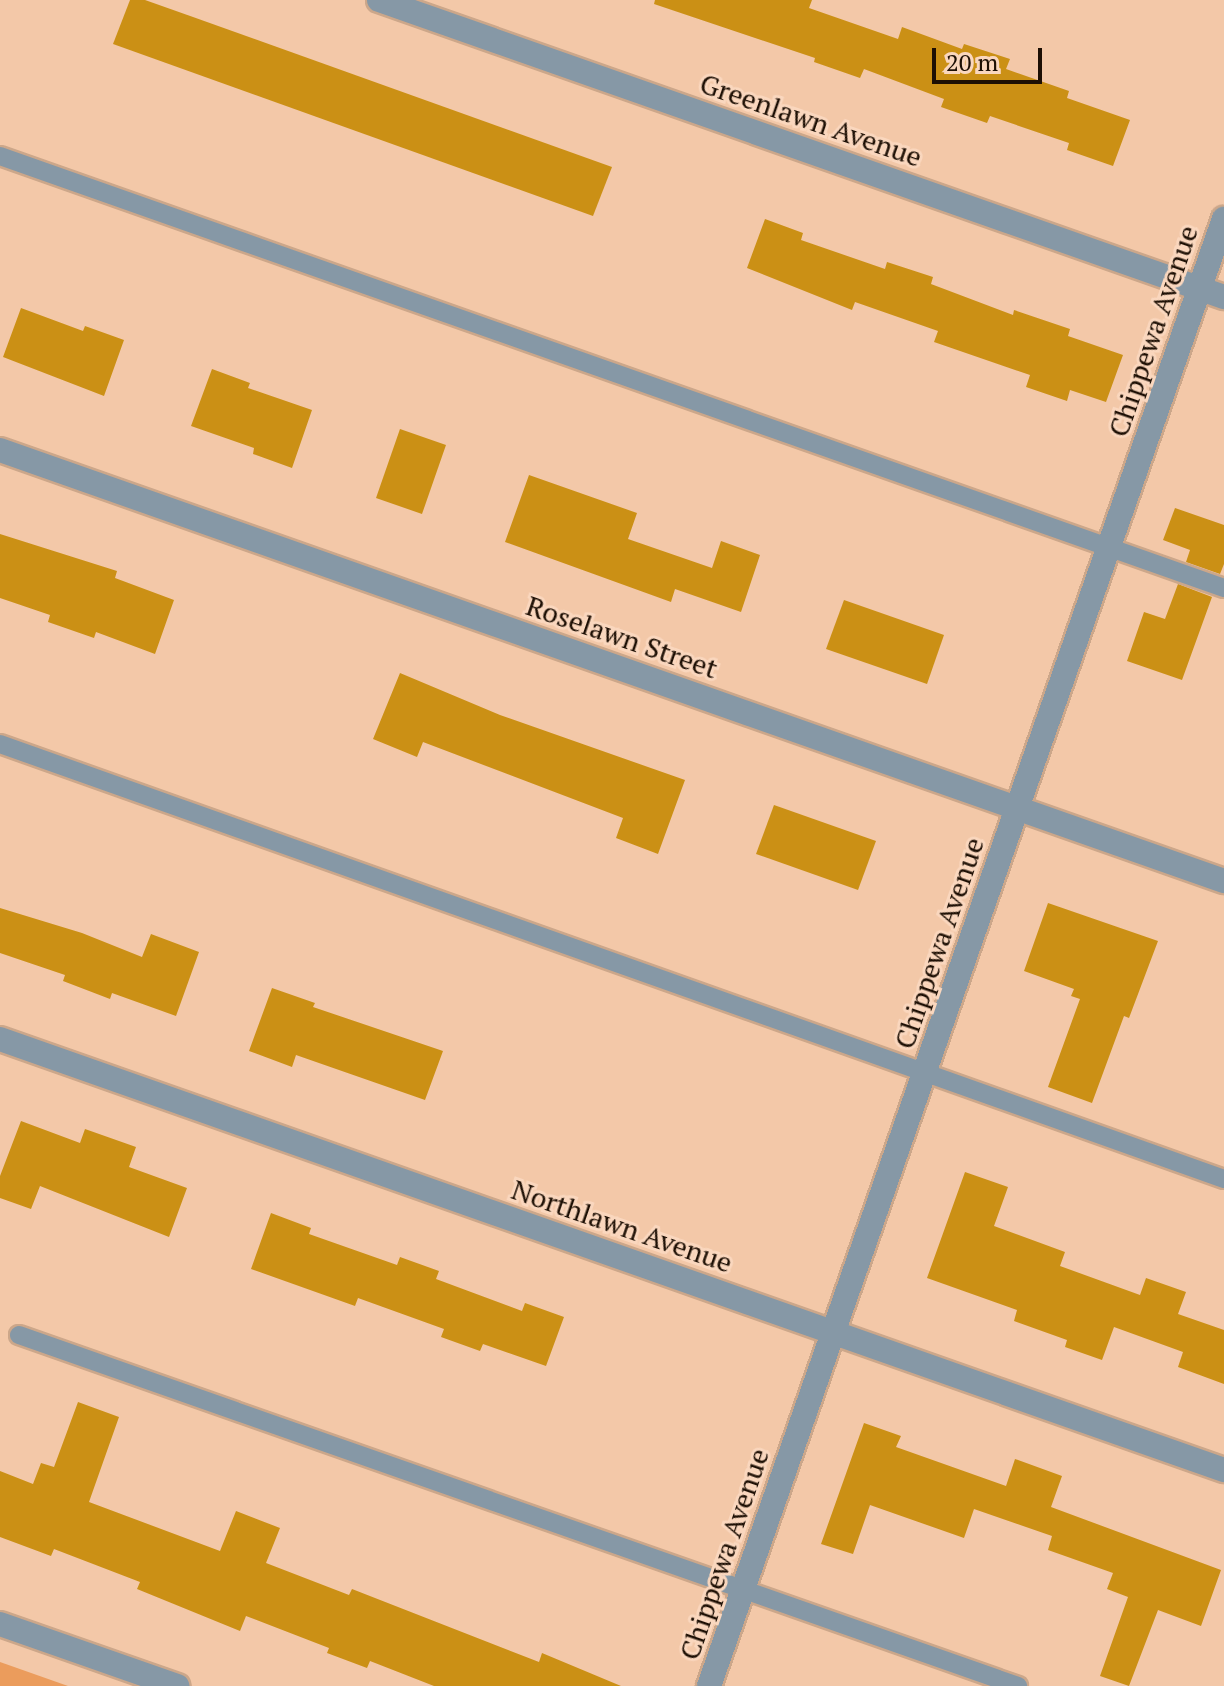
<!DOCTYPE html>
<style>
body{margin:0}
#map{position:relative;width:1224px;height:1686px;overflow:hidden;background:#f3c8a8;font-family:"PT Serif",serif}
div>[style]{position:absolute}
.green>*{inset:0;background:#eb9c5c}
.building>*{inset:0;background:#cb9015}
.roads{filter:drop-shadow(2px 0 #cca78a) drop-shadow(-2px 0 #cca78a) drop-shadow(0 2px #cca78a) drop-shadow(0 -2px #cca78a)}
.service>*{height:18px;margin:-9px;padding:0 9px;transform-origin:9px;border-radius:9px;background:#8698a6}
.minor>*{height:24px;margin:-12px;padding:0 12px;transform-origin:12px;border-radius:12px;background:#8698a6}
span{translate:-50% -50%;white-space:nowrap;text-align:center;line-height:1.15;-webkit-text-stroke:6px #fad7be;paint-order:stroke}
.street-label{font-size:28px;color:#1d0f04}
.scale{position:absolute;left:932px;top:48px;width:110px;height:36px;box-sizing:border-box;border:4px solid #1d0f04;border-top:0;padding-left:10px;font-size:24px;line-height:28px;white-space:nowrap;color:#1d0f04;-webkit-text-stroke:6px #fad7be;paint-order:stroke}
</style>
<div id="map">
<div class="green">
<div style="clip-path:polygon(0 1662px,68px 1686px,0 1686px)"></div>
</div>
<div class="building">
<div style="clip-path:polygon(130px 0,145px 0,193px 17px,612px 167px,593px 216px,113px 44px)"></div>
<div style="clip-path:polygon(655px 0,812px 0,809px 8px,898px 39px,902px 27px,962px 49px,964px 44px,1010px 59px,1006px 69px,1069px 91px,1067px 98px,1130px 120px,1113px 166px,1067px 150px,1069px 143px,990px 116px,987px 123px,941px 107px,944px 99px,864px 69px,860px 78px,814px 62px,815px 58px,654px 4px)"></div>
<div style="clip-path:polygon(765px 219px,803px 233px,801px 240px,885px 269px,887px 262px,933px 277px,931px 284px,1013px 315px,1014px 310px,1070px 329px,1068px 336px,1123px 355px,1106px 402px,1070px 390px,1067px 401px,1026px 387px,1030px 375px,934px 342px,938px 331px,855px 302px,852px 310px,747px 268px)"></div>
<div style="clip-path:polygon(21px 308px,83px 331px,85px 326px,124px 340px,104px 396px,3px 357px)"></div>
<div style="clip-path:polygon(212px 369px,250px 383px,248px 388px,312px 410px,292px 468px,253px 454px,254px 448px,191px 426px)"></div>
<div style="clip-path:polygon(400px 429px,446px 445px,422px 514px,376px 498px)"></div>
<div style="clip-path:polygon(529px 475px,637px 513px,628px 539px,712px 568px,721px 541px,760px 555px,741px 612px,675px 589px,671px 602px,505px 542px)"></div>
<div style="clip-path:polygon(1175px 508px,1224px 525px,1224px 564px,1220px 574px,1186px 562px,1190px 550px,1163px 540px)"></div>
<div style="clip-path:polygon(0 534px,117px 571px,115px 578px,174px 600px,155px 654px,96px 632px,94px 638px,48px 622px,50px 615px,0 598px)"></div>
<div style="clip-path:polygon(1178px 584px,1212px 597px,1182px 680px,1127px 661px,1144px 612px,1165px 619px)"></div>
<div style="clip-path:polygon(844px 600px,944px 635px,927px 684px,826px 649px)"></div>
<div style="clip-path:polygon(400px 673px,500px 715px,685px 780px,658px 854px,616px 838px,623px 818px,423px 742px,417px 757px,373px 739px)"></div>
<div style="clip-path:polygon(774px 805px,876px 841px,858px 890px,756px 854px)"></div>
<div style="clip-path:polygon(1048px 903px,1158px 941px,1129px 1018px,1124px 1016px,1092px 1103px,1048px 1087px,1080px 999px,1071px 996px,1074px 989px,1024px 971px)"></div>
<div style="clip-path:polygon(0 908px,82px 933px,142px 957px,151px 934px,199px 952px,176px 1016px,112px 993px,110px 999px,63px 981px,65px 975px,0 953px)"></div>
<div style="clip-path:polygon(272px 988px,315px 1003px,313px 1007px,443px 1051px,425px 1100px,296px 1055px,292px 1067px,249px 1051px)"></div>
<div style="clip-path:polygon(21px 1121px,80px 1143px,85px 1129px,136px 1147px,129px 1167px,187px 1188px,169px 1237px,40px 1186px,31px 1209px,0 1198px,0 1176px)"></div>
<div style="clip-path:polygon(965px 1172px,1008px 1187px,994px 1226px,1065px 1252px,1060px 1266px,1140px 1295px,1146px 1278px,1186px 1292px,1178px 1314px,1224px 1330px,1224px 1384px,1178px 1367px,1183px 1352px,1114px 1327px,1102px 1360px,1065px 1347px,1067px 1340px,1014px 1321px,1017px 1310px,927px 1278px)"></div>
<div style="clip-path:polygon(271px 1213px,311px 1228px,309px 1234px,397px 1265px,400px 1257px,439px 1271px,436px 1279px,522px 1311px,525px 1303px,564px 1317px,546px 1366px,483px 1344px,480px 1351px,441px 1337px,444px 1329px,358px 1298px,355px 1306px,251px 1269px)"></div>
<div style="clip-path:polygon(78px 1402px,119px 1417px,89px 1502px,220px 1551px,236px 1511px,280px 1528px,266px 1563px,349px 1595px,352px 1589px,539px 1662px,542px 1653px,621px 1686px,434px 1686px,370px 1661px,367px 1668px,327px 1653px,329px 1648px,246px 1616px,240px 1631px,137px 1589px,140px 1582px,54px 1549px,51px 1556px,0 1537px,0 1471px,33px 1484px,41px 1463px,54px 1467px)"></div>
<div style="clip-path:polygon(864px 1423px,901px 1436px,896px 1447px,1006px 1486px,1015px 1459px,1062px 1476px,1051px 1507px,1221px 1570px,1201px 1626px,1158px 1610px,1129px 1686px,1100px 1676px,1128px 1597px,1107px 1589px,1113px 1573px,1048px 1550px,1052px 1536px,974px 1509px,964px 1538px,870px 1505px,853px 1554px,821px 1544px)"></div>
</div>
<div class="roads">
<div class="service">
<div style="left:0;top:156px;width:1298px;rotate:19.44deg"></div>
<div style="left:0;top:744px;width:1299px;rotate:19.56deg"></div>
<div style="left:19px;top:1335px;width:1059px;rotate:19.36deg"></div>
</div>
<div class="minor">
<div style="left:379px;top:0;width:896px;rotate:19.37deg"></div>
<div style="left:0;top:450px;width:1298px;rotate:19.4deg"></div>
<div style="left:0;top:1039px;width:1298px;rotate:19.4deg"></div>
<div style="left:0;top:1624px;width:188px;rotate:19.3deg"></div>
<div style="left:709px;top:1686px;width:1555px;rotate:-70.66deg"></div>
</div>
</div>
<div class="street-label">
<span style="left:811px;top:120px;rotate:19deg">Greenlawn Avenue</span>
<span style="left:1153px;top:331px;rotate:-71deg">Chippewa Avenue</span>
<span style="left:622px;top:637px;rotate:19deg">Roselawn Street</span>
<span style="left:939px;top:943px;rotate:-71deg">Chippewa Avenue</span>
<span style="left:622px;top:1226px;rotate:19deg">Northlawn Avenue</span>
<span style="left:724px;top:1554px;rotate:-71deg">Chippewa Avenue</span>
</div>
<div class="scale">20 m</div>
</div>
